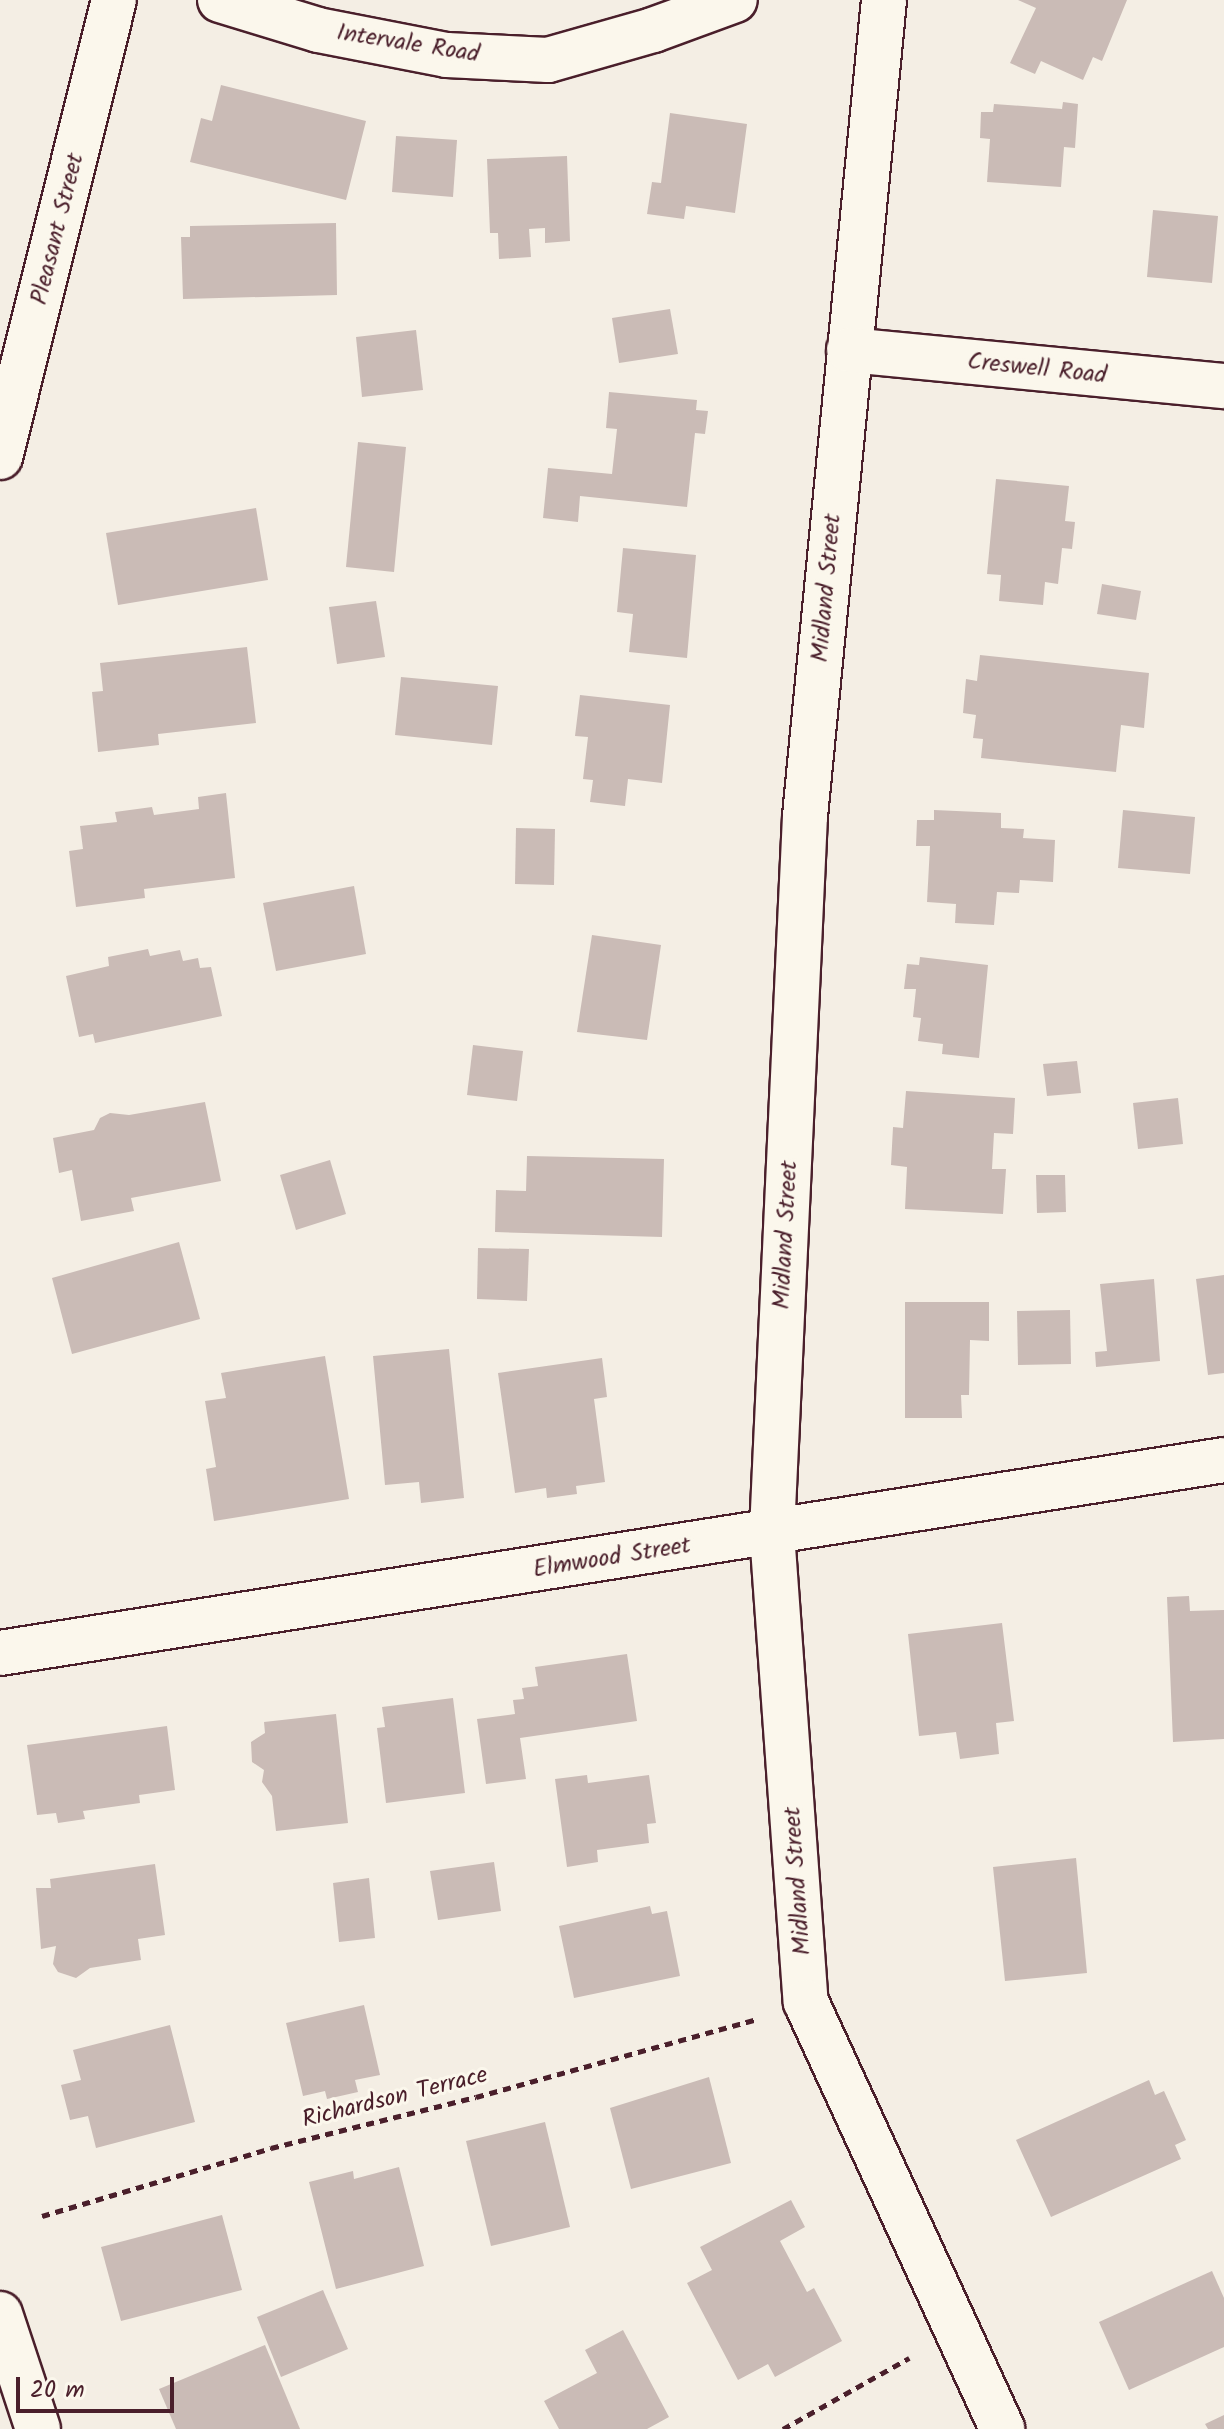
<!DOCTYPE html>
<style>
body{margin:0}
#map{position:relative;width:1224px;height:2429px;overflow:hidden;background:#f4eee4;font-family:Kalam,sans-serif}
div>[style]{position:absolute}
.building>*{inset:0;background:#cabbb6}
.path>*{height:5px;margin-top:-2.5px;transform-origin:0;background:repeating-linear-gradient(90deg,#4a1f2b 0 8px,transparent 0 14px)}
.roads{filter:drop-shadow(2px 0 #4a1f2b) drop-shadow(-2px 0 #4a1f2b) drop-shadow(0 2px #4a1f2b) drop-shadow(0 -2px #4a1f2b)}
.street>*{height:44px;margin:-22px;padding:0 22px;transform-origin:22px;border-radius:22px;background:#fbf7ec}
.secondary>*{height:44px;margin:-22px;padding:0 22px;transform-origin:22px;border-radius:22px;background:#fbf7ec}
span{translate:-50% -50%;white-space:nowrap;text-align:center;line-height:1.15;-webkit-text-stroke:6px #fbf7ec;paint-order:stroke}
.street-label{font-size:24px;color:#4a1f2b}
.scale{position:absolute;left:16px;top:2377px;width:158px;height:36px;box-sizing:border-box;border:4px solid #4a1f2b;border-top:0;padding-left:10px;font-size:24px;line-height:28px;white-space:nowrap;color:#4a1f2b;-webkit-text-stroke:6px #fbf7ec;paint-order:stroke}
</style>
<div id="map">
<div class="building">
<div style="clip-path:polygon(1018px 0,1127px 0,1102px 61px,1093px 57px,1083px 80px,1041px 61px,1035px 74px,1010px 63px,1036px 8px)"></div>
<div style="clip-path:polygon(221px 85px,366px 121px,346px 200px,190px 162px,201px 118px,212px 121px)"></div>
<div style="clip-path:polygon(1063px 102px,1078px 104px,1075px 148px,1064px 147px,1061px 187px,987px 182px,990px 139px,980px 138px,981px 112px,993px 112px,994px 104px,1062px 109px)"></div>
<div style="clip-path:polygon(670px 113px,747px 124px,735px 213px,686px 206px,684px 219px,647px 214px,652px 182px,661px 183px)"></div>
<div style="clip-path:polygon(396px 136px,457px 140px,453px 197px,392px 192px)"></div>
<div style="clip-path:polygon(567px 156px,570px 241px,545px 243px,545px 228px,529px 229px,531px 257px,499px 259px,498px 233px,490px 233px,487px 159px)"></div>
<div style="clip-path:polygon(1153px 210px,1218px 216px,1212px 283px,1147px 277px)"></div>
<div style="clip-path:polygon(336px 223px,337px 295px,183px 299px,181px 237px,190px 237px,190px 226px)"></div>
<div style="clip-path:polygon(670px 309px,678px 354px,619px 363px,612px 318px)"></div>
<div style="clip-path:polygon(416px 330px,423px 390px,362px 397px,356px 337px)"></div>
<div style="clip-path:polygon(609px 392px,697px 400px,696px 410px,708px 411px,705px 434px,695px 433px,687px 507px,580px 496px,578px 522px,543px 518px,548px 468px,612px 474px,617px 429px,606px 428px)"></div>
<div style="clip-path:polygon(358px 442px,406px 447px,394px 572px,346px 567px)"></div>
<div style="clip-path:polygon(996px 479px,1069px 486px,1065px 521px,1075px 522px,1072px 549px,1062px 548px,1058px 584px,1045px 582px,1043px 605px,999px 601px,1001px 575px,987px 574px)"></div>
<div style="clip-path:polygon(256px 508px,268px 580px,118px 605px,106px 533px)"></div>
<div style="clip-path:polygon(623px 548px,696px 555px,687px 658px,629px 652px,633px 614px,617px 612px)"></div>
<div style="clip-path:polygon(1102px 584px,1141px 591px,1136px 620px,1097px 614px)"></div>
<div style="clip-path:polygon(376px 601px,385px 657px,337px 664px,329px 607px)"></div>
<div style="clip-path:polygon(247px 647px,256px 723px,158px 734px,159px 745px,98px 752px,92px 692px,103px 691px,100px 663px)"></div>
<div style="clip-path:polygon(980px 655px,1149px 673px,1144px 728px,1121px 725px,1116px 772px,981px 758px,983px 739px,973px 738px,976px 715px,963px 713px,966px 679px,977px 681px)"></div>
<div style="clip-path:polygon(401px 677px,498px 686px,492px 745px,395px 735px)"></div>
<div style="clip-path:polygon(580px 695px,670px 705px,662px 783px,628px 779px,625px 806px,590px 802px,593px 780px,583px 779px,588px 737px,575px 736px)"></div>
<div style="clip-path:polygon(226px 793px,235px 878px,144px 889px,145px 898px,76px 907px,69px 851px,83px 849px,80px 826px,117px 822px,115px 812px,152px 807px,154px 815px,199px 809px,198px 797px)"></div>
<div style="clip-path:polygon(934px 810px,1001px 813px,1001px 828px,1024px 829px,1023px 838px,1055px 840px,1053px 882px,1020px 880px,1019px 893px,997px 892px,994px 925px,955px 923px,956px 904px,927px 902px,930px 846px,916px 846px,917px 820px,934px 820px)"></div>
<div style="clip-path:polygon(1123px 810px,1195px 817px,1190px 874px,1118px 868px)"></div>
<div style="clip-path:polygon(516px 828px,555px 829px,554px 885px,515px 884px)"></div>
<div style="clip-path:polygon(354px 886px,366px 954px,276px 971px,263px 903px)"></div>
<div style="clip-path:polygon(592px 935px,661px 945px,647px 1040px,577px 1032px)"></div>
<div style="clip-path:polygon(148px 949px,150px 956px,180px 950px,183px 961px,198px 958px,200px 968px,211px 967px,222px 1016px,95px 1043px,93px 1034px,79px 1037px,66px 976px,109px 966px,108px 957px)"></div>
<div style="clip-path:polygon(920px 957px,988px 965px,979px 1058px,942px 1054px,943px 1044px,918px 1041px,921px 1018px,913px 1017px,916px 989px,904px 989px,907px 964px,919px 965px)"></div>
<div style="clip-path:polygon(473px 1045px,523px 1051px,517px 1101px,467px 1095px)"></div>
<div style="clip-path:polygon(1077px 1061px,1081px 1093px,1047px 1096px,1043px 1064px)"></div>
<div style="clip-path:polygon(906px 1091px,1015px 1098px,1013px 1134px,994px 1133px,992px 1169px,1006px 1169px,1003px 1214px,905px 1209px,907px 1167px,891px 1165px,893px 1127px,903px 1128px)"></div>
<div style="clip-path:polygon(1178px 1098px,1183px 1144px,1138px 1149px,1133px 1103px)"></div>
<div style="clip-path:polygon(205px 1102px,221px 1181px,131px 1198px,134px 1211px,81px 1221px,72px 1170px,59px 1173px,53px 1138px,94px 1130px,100px 1118px,110px 1113px,129px 1115px)"></div>
<div style="clip-path:polygon(527px 1156px,664px 1159px,662px 1237px,495px 1232px,496px 1190px,526px 1191px)"></div>
<div style="clip-path:polygon(330px 1160px,346px 1214px,296px 1230px,280px 1175px)"></div>
<div style="clip-path:polygon(1036px 1175px,1065px 1175px,1066px 1212px,1037px 1213px)"></div>
<div style="clip-path:polygon(179px 1242px,200px 1319px,72px 1354px,52px 1278px)"></div>
<div style="clip-path:polygon(478px 1248px,529px 1249px,527px 1301px,477px 1299px)"></div>
<div style="clip-path:polygon(1224px 1275px,1224px 1373px,1208px 1375px,1196px 1279px)"></div>
<div style="clip-path:polygon(1154px 1279px,1160px 1361px,1096px 1367px,1095px 1352px,1107px 1351px,1100px 1284px)"></div>
<div style="clip-path:polygon(905px 1302px,989px 1302px,989px 1341px,970px 1340px,969px 1395px,961px 1395px,962px 1418px,905px 1418px)"></div>
<div style="clip-path:polygon(1070px 1310px,1071px 1364px,1018px 1365px,1017px 1311px)"></div>
<div style="clip-path:polygon(449px 1349px,464px 1498px,421px 1503px,419px 1482px,385px 1485px,373px 1356px)"></div>
<div style="clip-path:polygon(325px 1356px,349px 1499px,214px 1521px,206px 1469px,216px 1467px,205px 1401px,226px 1398px,221px 1373px)"></div>
<div style="clip-path:polygon(602px 1358px,607px 1397px,594px 1399px,605px 1482px,576px 1486px,577px 1494px,547px 1498px,546px 1488px,515px 1493px,498px 1373px)"></div>
<div style="clip-path:polygon(1189px 1596px,1190px 1611px,1224px 1610px,1224px 1739px,1173px 1742px,1167px 1597px)"></div>
<div style="clip-path:polygon(1002px 1623px,1014px 1721px,996px 1723px,999px 1754px,960px 1759px,956px 1732px,919px 1736px,908px 1634px)"></div>
<div style="clip-path:polygon(627px 1654px,637px 1721px,520px 1738px,526px 1779px,486px 1784px,477px 1719px,515px 1714px,513px 1700px,524px 1699px,522px 1688px,538px 1686px,535px 1667px)"></div>
<div style="clip-path:polygon(453px 1698px,465px 1793px,386px 1803px,377px 1728px,385px 1727px,382px 1707px)"></div>
<div style="clip-path:polygon(336px 1714px,348px 1823px,276px 1831px,272px 1796px,262px 1782px,264px 1770px,252px 1762px,251px 1742px,265px 1733px,264px 1722px)"></div>
<div style="clip-path:polygon(167px 1726px,175px 1790px,139px 1795px,140px 1803px,83px 1811px,85px 1819px,58px 1823px,56px 1813px,37px 1815px,27px 1745px)"></div>
<div style="clip-path:polygon(587px 1775px,588px 1783px,649px 1775px,656px 1823px,647px 1824px,649px 1843px,597px 1850px,598px 1862px,567px 1867px,555px 1779px)"></div>
<div style="clip-path:polygon(1076px 1858px,1087px 1973px,1005px 1981px,993px 1867px)"></div>
<div style="clip-path:polygon(494px 1862px,501px 1911px,438px 1920px,430px 1871px)"></div>
<div style="clip-path:polygon(155px 1864px,165px 1935px,138px 1939px,141px 1960px,90px 1968px,76px 1978px,58px 1972px,53px 1964px,56px 1946px,41px 1949px,36px 1888px,51px 1888px,50px 1879px)"></div>
<div style="clip-path:polygon(369px 1878px,375px 1938px,339px 1942px,333px 1883px)"></div>
<div style="clip-path:polygon(650px 1906px,652px 1914px,667px 1911px,680px 1976px,574px 1998px,559px 1926px)"></div>
<div style="clip-path:polygon(364px 2005px,380px 2075px,355px 2080px,358px 2092px,327px 2099px,325px 2091px,303px 2096px,286px 2023px)"></div>
<div style="clip-path:polygon(170px 2025px,195px 2122px,96px 2148px,88px 2116px,70px 2120px,61px 2085px,81px 2080px,73px 2050px)"></div>
<div style="clip-path:polygon(709px 2077px,731px 2163px,631px 2189px,610px 2108px)"></div>
<div style="clip-path:polygon(1149px 2080px,1155px 2095px,1164px 2091px,1186px 2140px,1175px 2145px,1181px 2159px,1051px 2217px,1016px 2140px)"></div>
<div style="clip-path:polygon(545px 2122px,570px 2227px,491px 2246px,466px 2141px)"></div>
<div style="clip-path:polygon(399px 2167px,424px 2266px,336px 2289px,309px 2182px,353px 2171px,354px 2179px)"></div>
<div style="clip-path:polygon(791px 2200px,805px 2227px,780px 2241px,807px 2292px,814px 2288px,842px 2341px,775px 2377px,768px 2364px,738px 2380px,687px 2283px,712px 2270px,700px 2247px)"></div>
<div style="clip-path:polygon(222px 2215px,242px 2290px,121px 2321px,101px 2247px)"></div>
<div style="clip-path:polygon(1212px 2271px,1224px 2298px,1224px 2347px,1129px 2390px,1099px 2322px)"></div>
<div style="clip-path:polygon(323px 2290px,348px 2349px,281px 2377px,257px 2317px)"></div>
<div style="clip-path:polygon(623px 2330px,669px 2417px,647px 2429px,559px 2429px,544px 2401px,597px 2373px,585px 2350px)"></div>
<div style="clip-path:polygon(265px 2345px,300px 2429px,176px 2429px,159px 2389px)"></div>
<div style="clip-path:polygon(1224px 2415px,1224px 2429px,1208px 2429px,1205px 2424px)"></div>
</div>
<div class="path">
<div style="left:42px;top:2216px;width:239px;rotate:-16.5deg"></div>
<div style="left:271px;top:2148px;width:211px;rotate:-14deg"></div>
<div style="left:476px;top:2097px;width:292px;rotate:-15.5deg"></div>
<div style="left:783px;top:2429px;width:145px;rotate:-29.4deg"></div>
</div>
<div class="roads">
<div class="street">
<div style="left:220px;top:0;width:102px;rotate:17deg"></div>
<div style="left:318px;top:30px;width:131px;rotate:11deg"></div>
<div style="left:447px;top:55px;width:101px;rotate:2.8deg"></div>
<div style="left:548px;top:60px;width:109px;rotate:-15.9deg"></div>
<div style="left:653px;top:30px;width:87px;rotate:-20.1deg"></div>
<div style="left:884px;top:0;width:820px;rotate:95.53deg"></div>
<div style="left:805px;top:816px;width:718px;rotate:92.64deg"></div>
<div style="left:772px;top:1533px;width:470px;rotate:85.9deg"></div>
<div style="left:806px;top:2002px;width:470px;rotate:65.3deg"></div>
<div style="left:849px;top:350px;width:377px;rotate:5.5deg"></div>
<div style="left:0;top:1653px;width:1239px;rotate:-8.96deg"></div>
</div>
<div class="secondary">
<div style="left:0;top:457px;width:471px;rotate:-76deg"></div>
<div style="left:0;top:2314px;width:121px;rotate:71.7deg"></div>
</div>
</div>
<div class="street-label">
<span style="left:408px;top:44px;rotate:9deg">Intervale Road</span>
<span style="left:58px;top:229px;rotate:-76deg">Pleasant Street</span>
<span style="left:1037px;top:369px;rotate:6deg">Creswell Road</span>
<span style="left:827px;top:588px;rotate:-85deg">Midland Street</span>
<span style="left:786px;top:1235px;rotate:-87deg">Midland Street</span>
<span style="left:612px;top:1558px;rotate:-9deg">Elmwood Street</span>
<span style="left:798px;top:1881px;rotate:-94deg">Midland Street</span>
<span style="left:395px;top:2098px;rotate:-14deg">Richardson Terrace</span>
</div>
<div class="scale">20 m</div>
</div>
